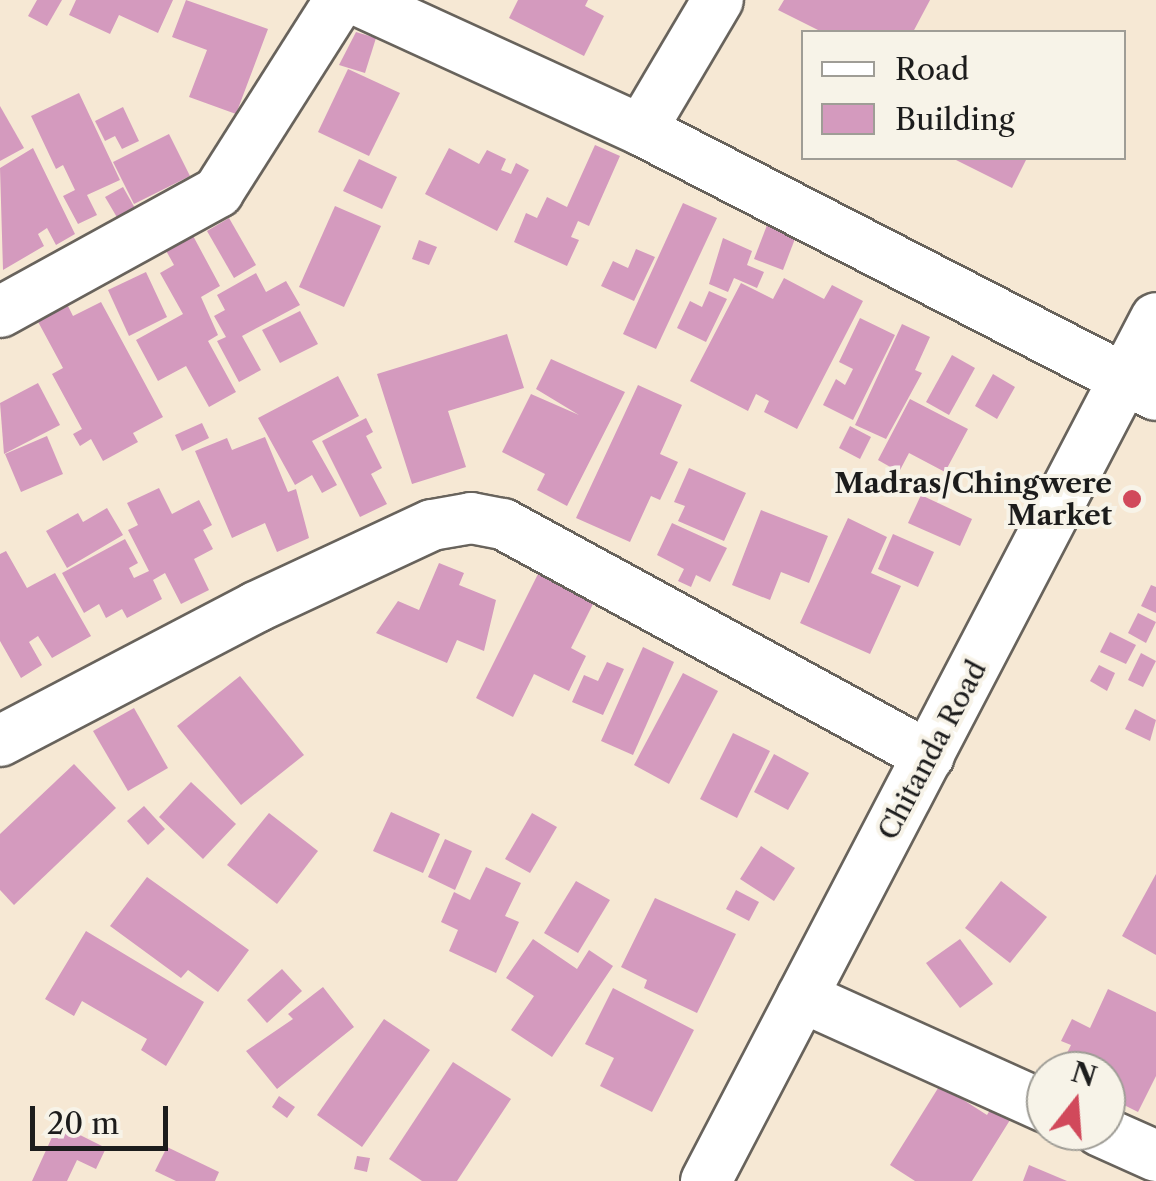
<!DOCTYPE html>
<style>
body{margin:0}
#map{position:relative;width:1156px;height:1181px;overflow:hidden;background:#f6e8d4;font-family:"Libre Caslon Text",serif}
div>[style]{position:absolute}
.building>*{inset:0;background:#d49abe}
.roads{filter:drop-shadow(2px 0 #68635c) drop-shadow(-2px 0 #68635c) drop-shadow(0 2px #68635c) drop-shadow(0 -2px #68635c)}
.minor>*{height:50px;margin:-25px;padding:0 25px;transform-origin:25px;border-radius:25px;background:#fff}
.dots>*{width:28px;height:28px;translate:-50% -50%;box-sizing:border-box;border:5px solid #f7f3e8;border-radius:50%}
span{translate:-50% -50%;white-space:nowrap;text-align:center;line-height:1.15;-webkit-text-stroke:8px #f7f3e8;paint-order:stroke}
.poi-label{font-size:28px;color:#1c1c1c;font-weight:700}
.right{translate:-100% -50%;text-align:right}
.street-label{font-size:28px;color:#1c1c1c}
.legend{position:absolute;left:801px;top:30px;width:325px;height:130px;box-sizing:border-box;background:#f7f3e8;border:2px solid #9f9d96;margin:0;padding:12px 18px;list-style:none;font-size:30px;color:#1c1c1c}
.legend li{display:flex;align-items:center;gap:20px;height:50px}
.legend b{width:50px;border:2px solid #9f9d96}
.north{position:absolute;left:1026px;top:1051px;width:100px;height:100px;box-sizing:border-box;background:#f7f3e8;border:2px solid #9f9d96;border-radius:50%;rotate:17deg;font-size:28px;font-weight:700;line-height:40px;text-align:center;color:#1c1c1c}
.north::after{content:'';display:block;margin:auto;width:35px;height:45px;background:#d1495b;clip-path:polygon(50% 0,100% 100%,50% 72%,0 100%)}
.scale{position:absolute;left:30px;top:1106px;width:138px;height:45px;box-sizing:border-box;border:5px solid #1c1c1c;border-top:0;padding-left:12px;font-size:30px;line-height:35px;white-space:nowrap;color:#1c1c1c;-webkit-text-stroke:8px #f7f3e8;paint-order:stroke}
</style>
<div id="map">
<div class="building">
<div style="clip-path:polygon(37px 0,62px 0,47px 26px,28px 16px)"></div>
<div style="clip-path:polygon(76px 0,173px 0,158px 33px,119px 15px,110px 34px,69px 15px)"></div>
<div style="clip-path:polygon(186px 0,268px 29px,236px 114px,189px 97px,207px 50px,172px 37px)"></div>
<div style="clip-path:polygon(518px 0,588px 0,585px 6px,604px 16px,584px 56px,509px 18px)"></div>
<div style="clip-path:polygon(784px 0,930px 0,913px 32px,822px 32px,778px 10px)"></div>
<div style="clip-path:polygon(356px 32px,376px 38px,365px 73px,339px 65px)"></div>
<div style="clip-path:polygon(348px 69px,400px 93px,369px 156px,318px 132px)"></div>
<div style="clip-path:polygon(79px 93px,120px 180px,87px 195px,97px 215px,78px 224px,63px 196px,75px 190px,63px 165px,56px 169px,31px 116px)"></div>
<div style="clip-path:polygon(0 106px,24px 148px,0 161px)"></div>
<div style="clip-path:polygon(123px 107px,139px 141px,122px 149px,115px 136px,105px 141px,95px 121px)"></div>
<div style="clip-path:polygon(169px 134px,190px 176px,134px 204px,113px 162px)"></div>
<div style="clip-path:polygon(595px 145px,620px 156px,589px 226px,578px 221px,571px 237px,579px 240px,567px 266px,514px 242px,526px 213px,537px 218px,547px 197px,567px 207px)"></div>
<div style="clip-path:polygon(33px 148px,75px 234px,56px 245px,47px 228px,38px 234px,44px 246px,3px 270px,0 168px)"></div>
<div style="clip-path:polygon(449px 148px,479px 164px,487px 150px,506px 159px,501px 170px,511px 174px,516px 163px,529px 170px,497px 231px,425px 194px)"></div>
<div style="clip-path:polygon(952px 158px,1027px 158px,1012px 188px)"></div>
<div style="clip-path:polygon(359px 159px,397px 177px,382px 209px,343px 191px)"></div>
<div style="clip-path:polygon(123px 187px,136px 210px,118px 219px,105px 197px)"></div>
<div style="clip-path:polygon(683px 203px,717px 218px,656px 349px,623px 334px)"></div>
<div style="clip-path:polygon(335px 206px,381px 226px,344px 307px,299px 287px)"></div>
<div style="clip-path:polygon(229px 218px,256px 265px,234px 278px,207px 231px)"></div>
<div style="clip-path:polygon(769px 220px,798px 231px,783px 270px,754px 259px)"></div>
<div style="clip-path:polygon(191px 232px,220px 286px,201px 297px,218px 335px,208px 341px,236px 392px,209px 407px,186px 366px,158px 381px,136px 340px,183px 314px,160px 273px,174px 265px,164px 247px)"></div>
<div style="clip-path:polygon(723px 238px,752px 251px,747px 265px,764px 272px,757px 288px,734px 278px,728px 292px,709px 284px)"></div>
<div style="clip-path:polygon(419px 240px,437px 247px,429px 265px,412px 259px)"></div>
<div style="clip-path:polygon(636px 249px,655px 257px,634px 301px,601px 286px,613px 261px,628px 268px)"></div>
<div style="clip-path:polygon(146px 272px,167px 317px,129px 336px,108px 290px)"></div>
<div style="clip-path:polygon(256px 273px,266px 292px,286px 281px,300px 305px,242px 336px,261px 370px,239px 382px,217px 341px,226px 337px,214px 316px,225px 310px,217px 295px)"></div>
<div style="clip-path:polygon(784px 278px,824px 299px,832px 285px,863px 301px,797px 429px,764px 412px,769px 401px,756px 394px,748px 411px,690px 381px,741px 283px,773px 299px)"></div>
<div style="clip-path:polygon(709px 291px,727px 299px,706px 342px,677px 328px,690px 301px,702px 307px)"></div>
<div style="clip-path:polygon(66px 302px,73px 316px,101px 302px,163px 417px,133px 433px,138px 442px,103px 461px,91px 439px,80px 446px,73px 434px,82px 429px,52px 374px,63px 368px,36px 318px)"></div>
<div style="clip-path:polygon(300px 311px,318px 344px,280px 363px,262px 330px)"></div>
<div style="clip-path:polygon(860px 318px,895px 335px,853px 420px,823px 405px,836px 379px,845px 385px,853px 369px,839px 362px)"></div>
<div style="clip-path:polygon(902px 324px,930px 337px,915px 370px,922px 373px,886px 439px,855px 425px)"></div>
<div style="clip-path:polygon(507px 334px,524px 388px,448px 411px,466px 467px,412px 484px,377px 374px)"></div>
<div style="clip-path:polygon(952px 355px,975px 368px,949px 415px,926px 402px)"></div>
<div style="clip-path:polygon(551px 359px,625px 392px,567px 506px,537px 490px,545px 474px,502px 452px,531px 394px,579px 415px,536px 389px)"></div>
<div style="clip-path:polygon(993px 374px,1015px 387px,997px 419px,975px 406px)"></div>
<div style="clip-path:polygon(338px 376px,359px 416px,312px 441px,337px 485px,322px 493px,312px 475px,295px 485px,258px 418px)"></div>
<div style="clip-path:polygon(38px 383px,60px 425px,4px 454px,0 403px)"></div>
<div style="clip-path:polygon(638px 385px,682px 405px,660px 454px,678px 462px,660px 500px,651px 496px,630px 542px,576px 518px)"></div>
<div style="clip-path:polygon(910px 399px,968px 429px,945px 472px,909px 453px,899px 472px,878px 460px)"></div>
<div style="clip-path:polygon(366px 418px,373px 432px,366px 436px,382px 468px,371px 474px,387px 504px,360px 517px,322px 441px)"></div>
<div style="clip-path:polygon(202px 423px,209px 438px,182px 451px,175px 435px)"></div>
<div style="clip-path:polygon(850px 426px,871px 437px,860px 459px,839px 448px)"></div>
<div style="clip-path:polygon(47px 436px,63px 474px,21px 492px,5px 454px)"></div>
<div style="clip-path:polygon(265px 437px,288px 492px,296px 489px,309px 538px,277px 552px,265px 523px,232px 538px,195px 451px,227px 438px,232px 450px)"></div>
<div style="clip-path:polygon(689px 468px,746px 493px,724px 541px,678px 521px,685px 506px,674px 502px)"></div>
<div style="clip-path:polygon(159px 488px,172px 514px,199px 500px,212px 525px,203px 530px,213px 549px,194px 559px,209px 590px,181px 604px,165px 573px,153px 580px,162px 599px,127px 618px,122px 609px,106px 618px,99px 604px,84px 613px,62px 573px,125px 539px,138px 563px,129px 568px,134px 578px,149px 571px,128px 530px,138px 525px,127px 503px)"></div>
<div style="clip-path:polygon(921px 495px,972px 519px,960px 546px,908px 523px)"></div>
<div style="clip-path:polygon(107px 508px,123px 535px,67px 568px,46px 531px,78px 513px,83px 522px)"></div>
<div style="clip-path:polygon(761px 510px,828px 536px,809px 583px,781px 572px,770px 600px,732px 585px)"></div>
<div style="clip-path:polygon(848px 518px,887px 537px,871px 573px,901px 586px,870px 654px,800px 623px)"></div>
<div style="clip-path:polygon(672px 523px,727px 548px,710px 582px,696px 575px,691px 587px,678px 581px,684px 569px,657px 555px)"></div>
<div style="clip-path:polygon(893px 534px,934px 552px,918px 587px,878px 569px)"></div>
<div style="clip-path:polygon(6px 551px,27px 588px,55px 573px,91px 636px,52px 658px,38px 636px,29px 642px,42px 665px,21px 678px,0 641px,0 554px)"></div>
<div style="clip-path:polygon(439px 563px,464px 573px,459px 585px,496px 600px,484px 651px,457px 640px,447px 663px,376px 633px,398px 601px,419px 610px)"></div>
<div style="clip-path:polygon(538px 574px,594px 602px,571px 648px,586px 656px,569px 691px,534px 674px,513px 717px,476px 698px)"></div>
<div style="clip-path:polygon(1151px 585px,1156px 587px,1156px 613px,1141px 606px)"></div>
<div style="clip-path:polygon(1138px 613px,1156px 622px,1146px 643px,1128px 633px)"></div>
<div style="clip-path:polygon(1110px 632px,1136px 645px,1126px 664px,1100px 652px)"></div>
<div style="clip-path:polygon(643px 647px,674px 662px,633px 755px,601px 741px)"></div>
<div style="clip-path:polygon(1141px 653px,1156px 661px,1143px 687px,1128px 680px)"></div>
<div style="clip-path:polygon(607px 662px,624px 669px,603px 715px,572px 702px,584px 675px,598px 681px)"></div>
<div style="clip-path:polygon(1099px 665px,1115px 673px,1107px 691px,1090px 681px)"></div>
<div style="clip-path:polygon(683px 673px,718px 691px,669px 784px,634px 765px)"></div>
<div style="clip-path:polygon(240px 676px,304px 755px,241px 805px,177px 726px)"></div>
<div style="clip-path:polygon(134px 708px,168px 768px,128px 791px,93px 731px)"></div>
<div style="clip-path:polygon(1135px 709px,1156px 720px,1150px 741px,1125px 729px)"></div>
<div style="clip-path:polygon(733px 733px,770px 751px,737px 818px,700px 799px)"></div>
<div style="clip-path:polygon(774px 754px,809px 773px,788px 810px,754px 792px)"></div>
<div style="clip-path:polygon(74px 764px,116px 808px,14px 905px,0 890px,0 834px)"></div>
<div style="clip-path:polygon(191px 782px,236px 824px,203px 859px,159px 817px)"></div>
<div style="clip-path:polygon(144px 806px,165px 829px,148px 845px,127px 821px)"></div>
<div style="clip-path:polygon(391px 812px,440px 834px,423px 873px,373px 851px)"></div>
<div style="clip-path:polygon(269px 813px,318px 851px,277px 904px,227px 865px)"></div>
<div style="clip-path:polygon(532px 813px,557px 827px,530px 873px,505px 859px)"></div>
<div style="clip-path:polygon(445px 839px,472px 851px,455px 890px,428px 877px)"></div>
<div style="clip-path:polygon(761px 846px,795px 868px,774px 901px,740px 879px)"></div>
<div style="clip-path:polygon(486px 867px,521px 883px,505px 916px,519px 922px,496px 973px,449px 951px,458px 930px,441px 922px,454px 892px,470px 900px)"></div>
<div style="clip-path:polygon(1156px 874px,1156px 955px,1122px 936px)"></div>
<div style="clip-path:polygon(147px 877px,249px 950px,218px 992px,188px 970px,181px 978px,110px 926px)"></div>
<div style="clip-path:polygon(576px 881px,610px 900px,578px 953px,544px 933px)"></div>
<div style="clip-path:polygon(1001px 881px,1047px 917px,1010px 963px,965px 928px)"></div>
<div style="clip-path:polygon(736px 890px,759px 902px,749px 921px,726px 909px)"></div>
<div style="clip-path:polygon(655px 898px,736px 934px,697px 1013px,644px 988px,647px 980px,621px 967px)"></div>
<div style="clip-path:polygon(86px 931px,204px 1002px,166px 1066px,141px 1050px,147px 1039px,82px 1001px,74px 1016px,45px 999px)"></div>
<div style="clip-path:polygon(533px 939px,577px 969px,589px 950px,613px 966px,552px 1057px,511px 1030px,534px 996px,506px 978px)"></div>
<div style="clip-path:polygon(960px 939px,993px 984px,960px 1008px,926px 963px)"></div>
<div style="clip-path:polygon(282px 969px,302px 991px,267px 1023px,247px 1000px)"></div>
<div style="clip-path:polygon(323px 987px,354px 1027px,277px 1089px,246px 1051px,293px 1019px,288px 1014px)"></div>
<div style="clip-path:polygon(613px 988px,694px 1030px,652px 1112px,600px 1086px,614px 1058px,585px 1044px)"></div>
<div style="clip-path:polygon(1108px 989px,1156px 1012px,1156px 1076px,1138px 1112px,1106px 1096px,1106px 1071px,1058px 1071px,1071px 1045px,1061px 1041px,1072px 1019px,1090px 1028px)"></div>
<div style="clip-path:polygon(384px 1019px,430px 1050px,362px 1147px,317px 1115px)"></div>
<div style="clip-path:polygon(453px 1062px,511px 1099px,457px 1181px,422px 1181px,389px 1159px)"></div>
<div style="clip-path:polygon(940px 1085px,987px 1115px,996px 1100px,1015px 1112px,972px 1181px,915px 1181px,890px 1165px)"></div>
<div style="clip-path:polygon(279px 1096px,295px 1107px,287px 1118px,272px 1107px)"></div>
<div style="clip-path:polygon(58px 1124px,106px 1148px,96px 1169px,77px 1160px,67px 1181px,32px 1181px)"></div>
<div style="clip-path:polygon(167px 1147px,219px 1172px,215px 1181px,176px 1181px,155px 1171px)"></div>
<div style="clip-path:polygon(357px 1156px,370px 1158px,367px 1172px,354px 1169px)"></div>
<div style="clip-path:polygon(1029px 1165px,1067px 1181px,1023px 1181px)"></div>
</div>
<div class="roads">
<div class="minor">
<div style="left:357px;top:0;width:312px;rotate:24.6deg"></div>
<div style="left:641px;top:130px;width:579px;rotate:27.23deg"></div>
<div style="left:641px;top:130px;width:151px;rotate:-59.4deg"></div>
<div style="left:0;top:312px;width:249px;rotate:-28.8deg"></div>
<div style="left:218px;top:192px;width:227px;rotate:-57.6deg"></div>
<div style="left:0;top:741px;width:289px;rotate:-27.6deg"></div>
<div style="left:256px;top:607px;width:194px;rotate:-25deg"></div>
<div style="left:432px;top:525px;width:40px;rotate:-10deg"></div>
<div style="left:471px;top:518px;width:33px;rotate:11deg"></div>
<div style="left:503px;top:524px;width:485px;rotate:28.6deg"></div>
<div style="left:802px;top:997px;width:268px;rotate:24.3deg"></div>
<div style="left:1100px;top:1131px;width:61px;rotate:24.1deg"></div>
<div style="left:706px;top:1181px;width:973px;rotate:-62.46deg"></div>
</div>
</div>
<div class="dots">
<div style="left:1132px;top:499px;background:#d1495b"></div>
</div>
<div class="poi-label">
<span class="right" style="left:1112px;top:499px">Madras/Chingwere<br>Market</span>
</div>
<div class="street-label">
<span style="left:932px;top:750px;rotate:-62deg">Chitanda Road</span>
</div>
<ul class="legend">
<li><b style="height:12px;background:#fff"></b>Road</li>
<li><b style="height:28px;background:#d49abe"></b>Building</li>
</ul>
<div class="north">N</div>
<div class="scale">20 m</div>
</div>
